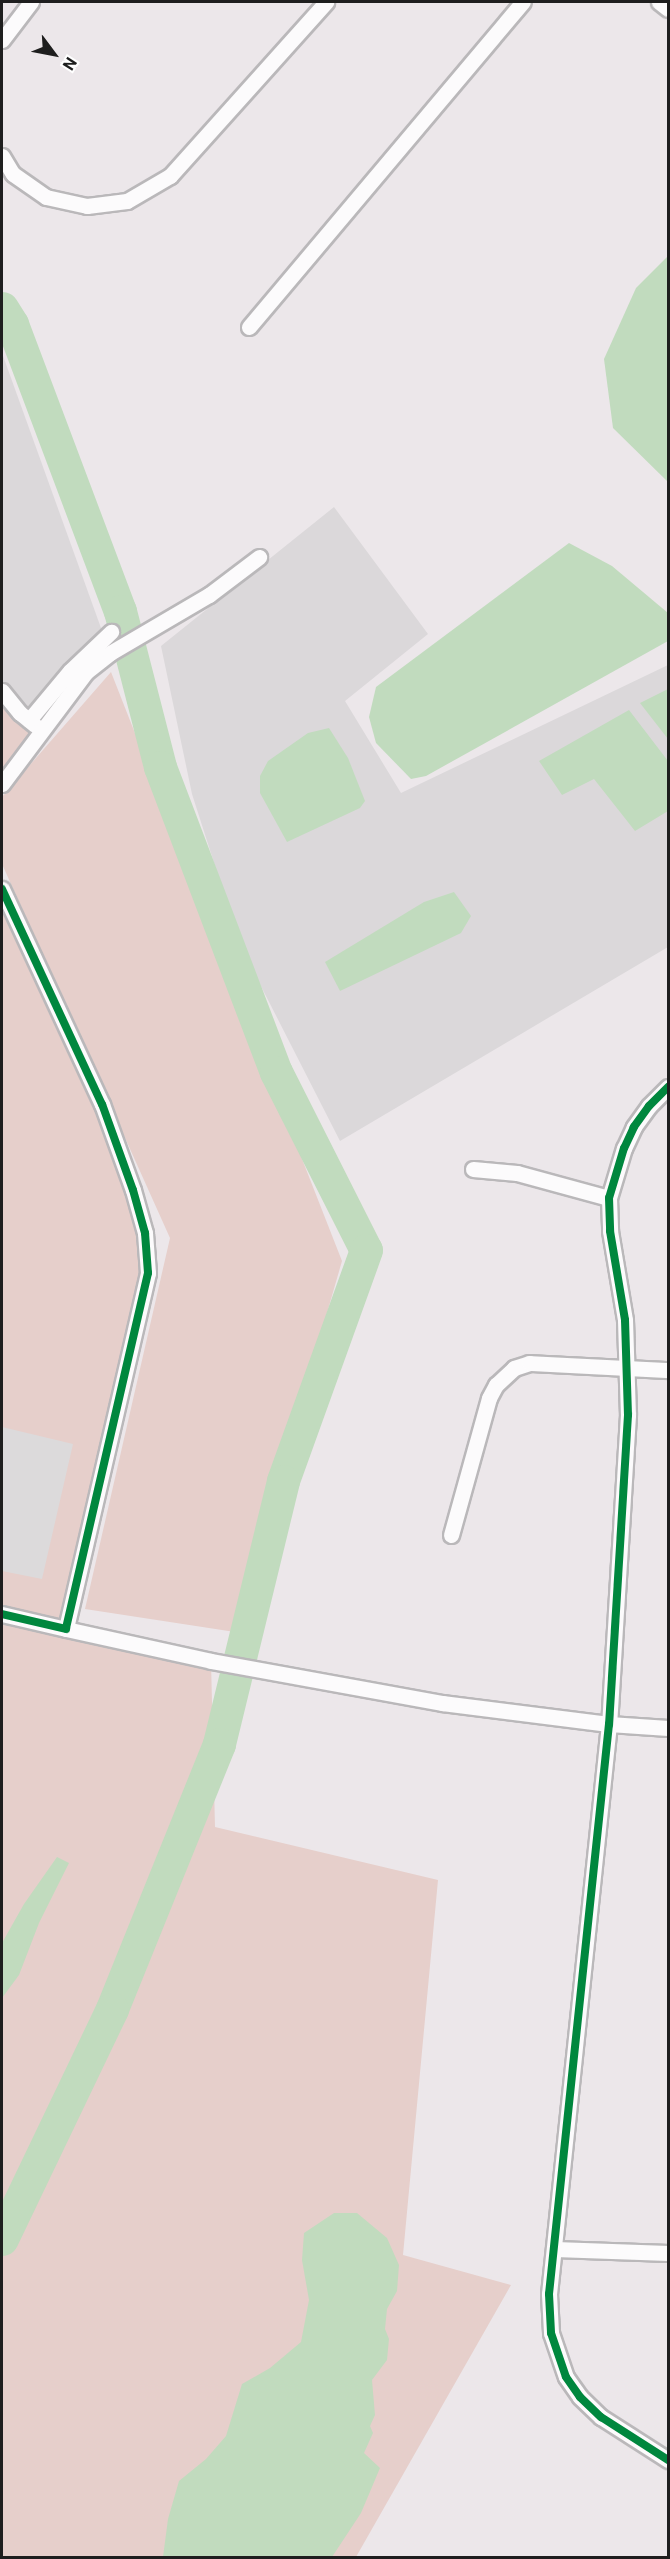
<!DOCTYPE html>
<style>
body{margin:0}
#map{position:relative;width:670px;height:2559px;overflow:hidden;background:#ece7ea;font-family:Roboto,sans-serif}
div>[style]{position:absolute}
.residential>*{inset:0;background:#dbd8da}
.grass>*{inset:0;background:#e6cfcb}
.parking>*{inset:0;background:#dcdadb}
.water>*{inset:0;background:#c1dbbe}
.river>*{height:33px;margin:-16.5px;padding:0 16.5px;transform-origin:16.5px;border-radius:16.5px;background:#c1dbbe}
.roads{filter:drop-shadow(2px 0 #bab8ba) drop-shadow(-2px 0 #bab8ba) drop-shadow(0 2px #bab8ba) drop-shadow(0 -2px #bab8ba)}
.street>*{height:15px;margin:-7.5px;padding:0 7.5px;transform-origin:7.5px;border-radius:7.5px;background:#fcfbfc}
.cycleway>*{height:8px;margin:-4px;padding:0 4px;transform-origin:4px;border-radius:4px;background:#00873e}
span{translate:-50% -50%;white-space:nowrap;text-align:center;line-height:1.15;-webkit-text-stroke:5px #fff;paint-order:stroke}
.frame{position:absolute;inset:0;border:3px solid #1e1e1e;pointer-events:none}
.north{position:absolute;left:24px;top:24px;width:60px;height:60px;-webkit-text-stroke:4px #fff;paint-order:stroke;rotate:122deg;font-size:16px;font-weight:700;line-height:24px;text-align:center;color:#1e1e1e}
.north::after{content:'';display:block;margin:auto;width:21px;height:27px;background:#1e1e1e;clip-path:polygon(50% 0,100% 100%,50% 72%,0 100%)}
</style>
<div id="map">
<div class="residential">
<div style="clip-path:polygon(2px 353px,110px 653px,40px 729px,2px 691px)"></div>
<div style="clip-path:polygon(334px 507px,428px 634px,345px 701px,401px 793px,668px 665px,668px 947px,340px 1141px,241px 947px,192px 794px,161px 646px)"></div>
</div>
<div class="grass">
<div style="clip-path:polygon(111px 672px,342px 1261px,235px 1632px,85px 1609px,170px 1238px,2px 864px,2px 797px)"></div>
<div style="clip-path:polygon(2px 691px,42px 731px,2px 784px)"></div>
<div style="clip-path:polygon(2px 889px,102px 1104px,147px 1258px,66px 1629px,211px 1661px,215px 1827px,438px 1880px,403px 2255px,511px 2285px,356px 2557px,2px 2557px)"></div>
</div>
<div class="parking">
<div style="clip-path:polygon(2px 1427px,73px 1444px,42px 1579px,2px 1571px)"></div>
</div>
<div class="water">
<div style="clip-path:polygon(668px 256px,668px 482px,613px 428px,604px 359px,636px 288px)"></div>
<div style="clip-path:polygon(569px 543px,612px 566px,668px 613px,668px 641px,426px 776px,411px 779px,376px 743px,369px 717px,376px 687px)"></div>
<div style="clip-path:polygon(668px 689px,668px 739px,640px 703px)"></div>
<div style="clip-path:polygon(629px 710px,668px 761px,668px 811px,635px 831px,594px 779px,562px 795px,539px 761px)"></div>
<div style="clip-path:polygon(329px 728px,348px 758px,365px 801px,360px 808px,287px 842px,260px 793px,260px 776px,268px 761px,308px 733px)"></div>
<div style="clip-path:polygon(454px 892px,471px 916px,461px 933px,340px 991px,325px 962px,424px 902px)"></div>
<div style="clip-path:polygon(57px 1857px,69px 1863px,39px 1923px,19px 1975px,2px 1998px,2px 1943px,24px 1904px)"></div>
<div style="clip-path:polygon(334px 2213px,357px 2213px,387px 2238px,399px 2265px,397px 2291px,387px 2309px,385px 2329px,389px 2339px,387px 2360px,372px 2380px,375px 2415px,370px 2426px,373px 2433px,364px 2453px,380px 2468px,361px 2513px,332px 2557px,163px 2557px,168px 2519px,179px 2481px,206px 2459px,226px 2436px,242px 2384px,270px 2368px,301px 2342px,309px 2300px,302px 2260px,304px 2233px)"></div>
</div>
<div class="river">
<div style="left:2px;top:308px;width:19px;rotate:58deg"></div>
<div style="left:12px;top:324px;width:307px;rotate:69.4deg"></div>
<div style="left:120px;top:611px;width:161px;rotate:75.6deg"></div>
<div style="left:160px;top:767px;width:326px;rotate:69.2deg"></div>
<div style="left:276px;top:1072px;width:199px;rotate:63.2deg"></div>
<div style="left:366px;top:1250px;width:245px;rotate:109.8deg"></div>
<div style="left:283px;top:1481px;width:271px;rotate:103.7deg"></div>
<div style="left:219px;top:1744px;width:286px;rotate:112deg"></div>
<div style="left:112px;top:2009px;width:255px;rotate:115.6deg"></div>
</div>
<div class="roads">
<div class="street">
<div style="left:659px;top:2px;width:11px;rotate:38deg"></div>
<div style="left:2px;top:40px;width:48px;rotate:-52.7deg"></div>
<div style="left:2px;top:156px;width:21px;rotate:59deg"></div>
<div style="left:13px;top:174px;width:40px;rotate:34.9deg"></div>
<div style="left:46px;top:197px;width:42px;rotate:12.4deg"></div>
<div style="left:87px;top:206px;width:40px;rotate:-7.1deg"></div>
<div style="left:127px;top:201px;width:50px;rotate:-30.2deg"></div>
<div style="left:170px;top:176px;width:234px;rotate:-48.1deg"></div>
<div style="left:249px;top:327px;width:425px;rotate:-49.9deg"></div>
<div style="left:2px;top:691px;width:28px;rotate:51deg"></div>
<div style="left:20px;top:713px;width:19px;rotate:39deg"></div>
<div style="left:29px;top:720px;width:64px;rotate:-50.1deg"></div>
<div style="left:70px;top:671px;width:57px;rotate:-43.6deg"></div>
<div style="left:2px;top:784px;width:140px;rotate:-53.1deg"></div>
<div style="left:86px;top:672px;width:31px;rotate:-38deg"></div>
<div style="left:110px;top:653px;width:115px;rotate:-30.4deg"></div>
<div style="left:209px;top:595px;width:63px;rotate:-37.2deg"></div>
<div style="left:2px;top:889px;width:237px;rotate:65.1deg"></div>
<div style="left:102px;top:1104px;width:91px;rotate:70.2deg"></div>
<div style="left:133px;top:1190px;width:45px;rotate:74.4deg"></div>
<div style="left:145px;top:1233px;width:40px;rotate:85.7deg"></div>
<div style="left:148px;top:1273px;width:365px;rotate:103deg"></div>
<div style="left:66px;top:1629px;width:66px;rotate:-166.8deg"></div>
<div style="left:668px;top:1087px;width:27px;rotate:135deg"></div>
<div style="left:649px;top:1106px;width:26px;rotate:126deg"></div>
<div style="left:634px;top:1127px;width:23px;rotate:115deg"></div>
<div style="left:624px;top:1148px;width:52px;rotate:106.7deg"></div>
<div style="left:609px;top:1198px;width:33px;rotate:88deg"></div>
<div style="left:610px;top:1231px;width:90px;rotate:80.4deg"></div>
<div style="left:625px;top:1320px;width:95px;rotate:88.2deg"></div>
<div style="left:628px;top:1415px;width:310px;rotate:93.5deg"></div>
<div style="left:609px;top:1724px;width:573px;rotate:96.01deg"></div>
<div style="left:549px;top:2294px;width:39px;rotate:87deg"></div>
<div style="left:551px;top:2333px;width:46px;rotate:71.2deg"></div>
<div style="left:566px;top:2377px;width:24px;rotate:55deg"></div>
<div style="left:580px;top:2397px;width:29px;rotate:44deg"></div>
<div style="left:601px;top:2417px;width:80px;rotate:32.7deg"></div>
<div style="left:473px;top:1169px;width:44px;rotate:5.2deg"></div>
<div style="left:517px;top:1173px;width:95px;rotate:15.2deg"></div>
<div style="left:451px;top:1535px;width:142px;rotate:-74.5deg"></div>
<div style="left:489px;top:1398px;width:15px;rotate:-62deg"></div>
<div style="left:496px;top:1385px;width:25px;rotate:-43deg"></div>
<div style="left:514px;top:1368px;width:16px;rotate:-18deg"></div>
<div style="left:529px;top:1363px;width:139px;rotate:2.9deg"></div>
<div style="left:66px;top:1629px;width:148px;rotate:12.4deg"></div>
<div style="left:211px;top:1661px;width:235px;rotate:10.3deg"></div>
<div style="left:442px;top:1703px;width:168px;rotate:7.2deg"></div>
<div style="left:609px;top:1724px;width:59px;rotate:3.9deg"></div>
<div style="left:555px;top:2249px;width:113px;rotate:2deg"></div>
</div>
</div>
<div class="cycleway">
<div style="left:2px;top:889px;width:237px;rotate:65.1deg"></div>
<div style="left:102px;top:1104px;width:91px;rotate:70.2deg"></div>
<div style="left:133px;top:1190px;width:45px;rotate:74.4deg"></div>
<div style="left:145px;top:1233px;width:40px;rotate:85.7deg"></div>
<div style="left:148px;top:1273px;width:365px;rotate:103deg"></div>
<div style="left:66px;top:1629px;width:66px;rotate:-166.8deg"></div>
<div style="left:668px;top:1087px;width:27px;rotate:135deg"></div>
<div style="left:649px;top:1106px;width:26px;rotate:126deg"></div>
<div style="left:634px;top:1127px;width:23px;rotate:115deg"></div>
<div style="left:624px;top:1148px;width:52px;rotate:106.7deg"></div>
<div style="left:609px;top:1198px;width:33px;rotate:88deg"></div>
<div style="left:610px;top:1231px;width:90px;rotate:80.4deg"></div>
<div style="left:625px;top:1320px;width:95px;rotate:88.2deg"></div>
<div style="left:628px;top:1415px;width:310px;rotate:93.5deg"></div>
<div style="left:609px;top:1724px;width:573px;rotate:96.01deg"></div>
<div style="left:549px;top:2294px;width:39px;rotate:87deg"></div>
<div style="left:551px;top:2333px;width:46px;rotate:71.2deg"></div>
<div style="left:566px;top:2377px;width:24px;rotate:55deg"></div>
<div style="left:580px;top:2397px;width:29px;rotate:44deg"></div>
<div style="left:601px;top:2417px;width:80px;rotate:32.7deg"></div>
</div>
<div class="frame"></div>
<div class="north">N</div>
</div>
